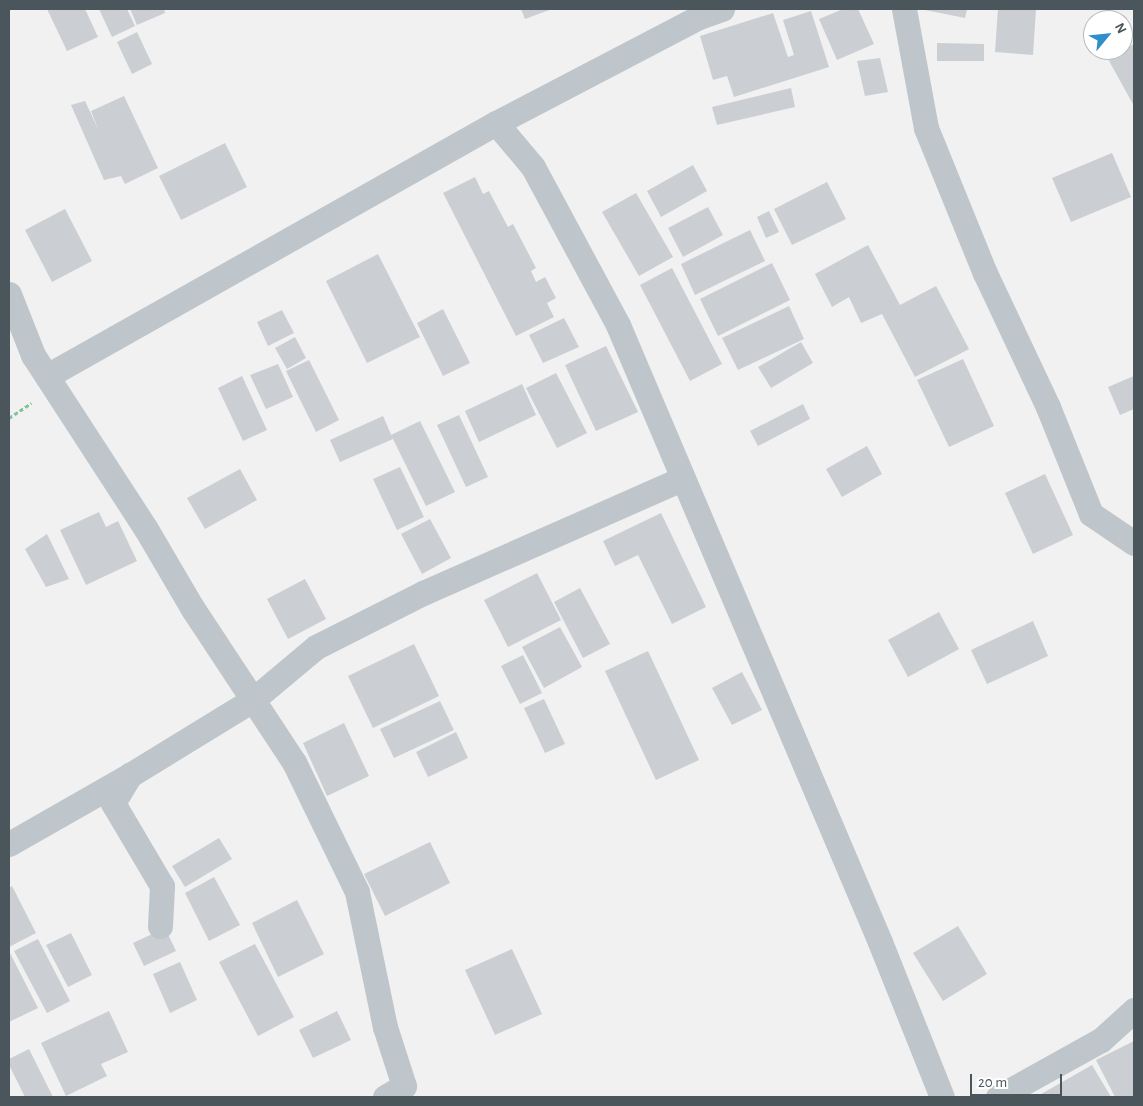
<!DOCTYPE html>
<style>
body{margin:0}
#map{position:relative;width:1143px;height:1106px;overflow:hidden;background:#f2f1f1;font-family:"Alegreya Sans",sans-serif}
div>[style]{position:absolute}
.building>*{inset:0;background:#cbced2}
.path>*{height:3px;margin-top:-1.5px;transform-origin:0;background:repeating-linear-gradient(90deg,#81c498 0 4px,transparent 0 6.5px)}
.minor>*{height:25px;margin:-12.5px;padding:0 12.5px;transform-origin:12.5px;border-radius:12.5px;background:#bec6cb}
span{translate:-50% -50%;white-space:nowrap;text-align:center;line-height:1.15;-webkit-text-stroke:4.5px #fff;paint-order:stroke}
.frame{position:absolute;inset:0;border:10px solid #4b565c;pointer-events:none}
.north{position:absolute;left:1083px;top:10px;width:50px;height:50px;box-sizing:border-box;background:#fff;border:1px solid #b7bbbe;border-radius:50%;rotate:62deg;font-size:14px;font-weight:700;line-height:20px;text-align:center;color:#4b565c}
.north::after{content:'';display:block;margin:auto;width:18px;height:22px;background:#308ecd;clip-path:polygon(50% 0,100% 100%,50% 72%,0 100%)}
.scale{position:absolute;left:970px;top:1074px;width:92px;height:22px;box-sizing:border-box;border:2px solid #4b565c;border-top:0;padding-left:6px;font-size:15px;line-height:18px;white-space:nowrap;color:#4b565c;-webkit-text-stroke:4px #fff;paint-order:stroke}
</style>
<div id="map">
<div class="building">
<div style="clip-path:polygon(47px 9px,85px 9px,98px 37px,67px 51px)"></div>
<div style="clip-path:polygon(99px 9px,127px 9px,135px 26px,112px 37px)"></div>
<div style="clip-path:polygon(130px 9px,164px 9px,165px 13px,137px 25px)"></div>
<div style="clip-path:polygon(521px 9px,552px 9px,525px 19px)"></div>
<div style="clip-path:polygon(843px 9px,858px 9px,874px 44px,837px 60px,819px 19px)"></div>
<div style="clip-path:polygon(920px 9px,967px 9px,965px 18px)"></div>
<div style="clip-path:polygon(998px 9px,1036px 9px,1033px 55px,995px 52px)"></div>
<div style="clip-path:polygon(811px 11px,829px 67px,734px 97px,727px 76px,713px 80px,700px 36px,773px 13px,788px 57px,794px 55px,783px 20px)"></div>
<div style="clip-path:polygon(137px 32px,152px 64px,132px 74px,117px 42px)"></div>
<div style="clip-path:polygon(937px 43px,984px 44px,984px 61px,937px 61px)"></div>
<div style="clip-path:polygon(1134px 44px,1134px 106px,1108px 59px)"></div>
<div style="clip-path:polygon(880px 58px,888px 92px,865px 96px,857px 61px)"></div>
<div style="clip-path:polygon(791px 88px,795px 107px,717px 125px,712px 107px)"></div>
<div style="clip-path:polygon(124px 96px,158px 168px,125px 184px,121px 176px,104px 180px,71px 105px,85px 101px,99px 131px,91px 111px)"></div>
<div style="clip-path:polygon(225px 143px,247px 187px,181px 220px,159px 176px)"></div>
<div style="clip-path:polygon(1112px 153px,1131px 197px,1071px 222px,1052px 178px)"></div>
<div style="clip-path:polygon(693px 165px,707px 191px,661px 217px,647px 191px)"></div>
<div style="clip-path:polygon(475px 177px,483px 194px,489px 191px,508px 227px,513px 224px,536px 268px,531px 271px,536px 282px,545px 277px,556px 298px,547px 303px,554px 317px,516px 336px,443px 193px)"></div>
<div style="clip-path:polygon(827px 182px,846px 219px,792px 245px,774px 209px)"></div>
<div style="clip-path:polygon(636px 193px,673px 257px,639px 276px,602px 212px)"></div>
<div style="clip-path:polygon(708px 207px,723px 235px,683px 257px,668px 228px)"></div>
<div style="clip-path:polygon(65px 209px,92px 261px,52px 282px,25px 230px)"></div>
<div style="clip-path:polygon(769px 211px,779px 232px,766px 238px,757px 217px)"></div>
<div style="clip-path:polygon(750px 230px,765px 261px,695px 295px,681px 264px)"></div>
<div style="clip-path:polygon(868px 245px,900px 305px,936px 286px,969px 349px,915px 377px,882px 314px,861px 323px,849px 297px,832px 307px,815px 274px)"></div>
<div style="clip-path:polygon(378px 254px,420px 337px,367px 363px,326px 281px)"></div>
<div style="clip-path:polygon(772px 263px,790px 300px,718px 336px,700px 299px)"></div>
<div style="clip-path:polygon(672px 268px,722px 364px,690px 381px,640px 285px)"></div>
<div style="clip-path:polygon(789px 306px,804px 339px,738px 370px,722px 338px)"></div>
<div style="clip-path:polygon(443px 309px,470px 363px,443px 376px,417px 323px)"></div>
<div style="clip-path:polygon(282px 310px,294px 333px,268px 346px,257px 322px)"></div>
<div style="clip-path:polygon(564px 318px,579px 347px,543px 363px,529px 335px)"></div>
<div style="clip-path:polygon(295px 337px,306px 358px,287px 369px,275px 348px)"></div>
<div style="clip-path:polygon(801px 342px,813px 363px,771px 388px,758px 367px)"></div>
<div style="clip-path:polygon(606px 346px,638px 412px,596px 431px,565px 365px)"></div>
<div style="clip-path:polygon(963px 359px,994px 426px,949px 447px,917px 380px)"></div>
<div style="clip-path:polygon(309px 360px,339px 420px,316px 432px,286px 371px)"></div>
<div style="clip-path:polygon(278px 364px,293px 397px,266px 409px,250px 375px)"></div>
<div style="clip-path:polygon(556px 373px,587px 433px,557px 448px,526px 388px)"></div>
<div style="clip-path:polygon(242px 376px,267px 430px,243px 441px,218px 388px)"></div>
<div style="clip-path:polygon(1134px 376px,1134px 409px,1120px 415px,1108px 387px)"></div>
<div style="clip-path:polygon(522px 384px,536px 415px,479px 442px,465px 411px)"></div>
<div style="clip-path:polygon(803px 404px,810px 419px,758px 446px,750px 431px)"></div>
<div style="clip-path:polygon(459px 415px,488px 477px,466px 487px,437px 425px)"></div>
<div style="clip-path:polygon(383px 416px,393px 439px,340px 462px,330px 440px)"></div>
<div style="clip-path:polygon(420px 421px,455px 492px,426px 506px,391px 435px)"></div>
<div style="clip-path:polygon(867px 446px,882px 474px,842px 497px,826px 469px)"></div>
<div style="clip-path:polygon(400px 467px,424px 517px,397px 530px,373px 479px)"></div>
<div style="clip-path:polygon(240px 469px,257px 500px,205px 529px,187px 498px)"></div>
<div style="clip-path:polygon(1045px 474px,1073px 535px,1033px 554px,1005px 493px)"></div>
<div style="clip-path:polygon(99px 512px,106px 527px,118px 521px,137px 561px,86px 585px,60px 530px)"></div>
<div style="clip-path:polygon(661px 513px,706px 607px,672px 624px,638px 555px,615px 566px,603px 541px)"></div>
<div style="clip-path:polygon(430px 519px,451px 558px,422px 574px,401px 534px)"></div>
<div style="clip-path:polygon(47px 534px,69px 579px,46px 587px,25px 549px)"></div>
<div style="clip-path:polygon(537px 573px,561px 620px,508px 647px,484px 600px)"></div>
<div style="clip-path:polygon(305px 579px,326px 619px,288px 639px,267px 599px)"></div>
<div style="clip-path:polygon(580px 588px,610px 644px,583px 658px,554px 602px)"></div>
<div style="clip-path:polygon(939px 612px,959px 649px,908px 677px,888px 640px)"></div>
<div style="clip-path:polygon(1033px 621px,1048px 656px,987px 684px,971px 650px)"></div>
<div style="clip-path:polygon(560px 627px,582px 667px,544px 688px,522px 647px)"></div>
<div style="clip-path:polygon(414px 644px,439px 696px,373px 728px,348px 676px)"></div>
<div style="clip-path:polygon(648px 651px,699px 760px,656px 780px,605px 671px)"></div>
<div style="clip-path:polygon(523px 655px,542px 693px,520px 704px,501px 666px)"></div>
<div style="clip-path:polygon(742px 672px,762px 710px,732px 725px,712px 688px)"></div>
<div style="clip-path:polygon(544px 699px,565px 744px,545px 753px,524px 708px)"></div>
<div style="clip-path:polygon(440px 701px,454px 730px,394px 758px,380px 729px)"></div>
<div style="clip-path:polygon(344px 723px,369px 776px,327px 796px,303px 743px)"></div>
<div style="clip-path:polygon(456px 732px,468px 758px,428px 777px,416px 752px)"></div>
<div style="clip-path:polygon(219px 838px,232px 859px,185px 887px,172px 866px)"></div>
<div style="clip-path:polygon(430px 842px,450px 883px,385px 916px,364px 874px)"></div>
<div style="clip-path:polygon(214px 877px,240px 925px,209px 941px,185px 893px)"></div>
<div style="clip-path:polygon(12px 886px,36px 933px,9px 947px,9px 888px)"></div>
<div style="clip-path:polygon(297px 900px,324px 954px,278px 977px,252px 923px)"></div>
<div style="clip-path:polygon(958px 926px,987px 974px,943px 1001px,913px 953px)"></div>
<div style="clip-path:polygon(165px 928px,176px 951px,144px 966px,133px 943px)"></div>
<div style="clip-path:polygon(71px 933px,92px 975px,68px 987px,46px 945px)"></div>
<div style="clip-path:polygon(38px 939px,70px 1001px,47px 1013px,14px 951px)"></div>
<div style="clip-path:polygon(255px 944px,294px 1017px,258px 1036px,219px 962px)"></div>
<div style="clip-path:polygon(512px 949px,542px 1014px,495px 1035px,465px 970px)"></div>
<div style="clip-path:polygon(9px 951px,38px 1008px,9px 1022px)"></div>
<div style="clip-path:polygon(180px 962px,197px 1000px,170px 1013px,153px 974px)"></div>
<div style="clip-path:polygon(109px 1011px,128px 1052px,101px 1064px,107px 1076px,66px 1096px,41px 1043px)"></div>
<div style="clip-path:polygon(337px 1011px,351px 1040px,313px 1058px,299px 1030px)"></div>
<div style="clip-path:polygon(1134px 1041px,1134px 1097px,1115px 1097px,1096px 1060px)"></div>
<div style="clip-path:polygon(29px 1049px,53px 1097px,25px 1097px,9px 1065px,9px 1059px)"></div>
<div style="clip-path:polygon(1092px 1065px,1111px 1097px,1036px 1097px)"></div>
</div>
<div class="path">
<div style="left:9px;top:418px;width:27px;rotate:-34deg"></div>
</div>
<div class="minor">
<div style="left:722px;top:9px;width:24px;rotate:161deg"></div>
<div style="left:699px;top:17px;width:229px;rotate:152.4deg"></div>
<div style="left:496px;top:123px;width:57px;rotate:49.9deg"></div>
<div style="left:533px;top:167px;width:179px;rotate:61.7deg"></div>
<div style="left:618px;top:325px;width:670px;rotate:66.99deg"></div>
<div style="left:880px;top:942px;width:167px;rotate:68.2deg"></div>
<div style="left:904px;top:9px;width:121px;rotate:79.5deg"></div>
<div style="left:926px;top:128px;width:157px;rotate:67.9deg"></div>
<div style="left:985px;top:273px;width:148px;rotate:64.8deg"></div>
<div style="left:1048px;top:407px;width:115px;rotate:68.1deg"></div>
<div style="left:1091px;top:514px;width:52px;rotate:34deg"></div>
<div style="left:9px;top:294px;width:66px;rotate:68.5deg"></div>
<div style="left:33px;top:355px;width:207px;rotate:57deg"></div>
<div style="left:146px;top:529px;width:93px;rotate:59.6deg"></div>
<div style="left:193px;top:609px;width:183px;rotate:56.6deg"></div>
<div style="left:294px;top:762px;width:144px;rotate:64.1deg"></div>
<div style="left:357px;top:892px;width:138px;rotate:78.3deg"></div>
<div style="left:385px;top:1027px;width:62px;rotate:72.1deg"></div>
<div style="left:404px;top:1086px;width:22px;rotate:150deg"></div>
<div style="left:47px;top:376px;width:515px;rotate:-29.4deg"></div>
<div style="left:9px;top:844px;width:137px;rotate:-29.7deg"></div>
<div style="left:160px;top:926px;width:40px;rotate:-87.1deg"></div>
<div style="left:162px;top:886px;width:96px;rotate:-120.6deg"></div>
<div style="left:113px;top:803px;width:33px;rotate:-59deg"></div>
<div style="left:130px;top:775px;width:145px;rotate:-31.5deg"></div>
<div style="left:254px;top:699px;width:81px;rotate:-40deg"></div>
<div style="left:316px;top:647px;width:120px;rotate:-26.8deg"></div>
<div style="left:423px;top:593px;width:283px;rotate:-23.8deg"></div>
<div style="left:998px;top:1097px;width:118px;rotate:-29deg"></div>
<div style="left:1101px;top:1040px;width:45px;rotate:-42.3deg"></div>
</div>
<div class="frame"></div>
<div class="north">N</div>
<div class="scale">20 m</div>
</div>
